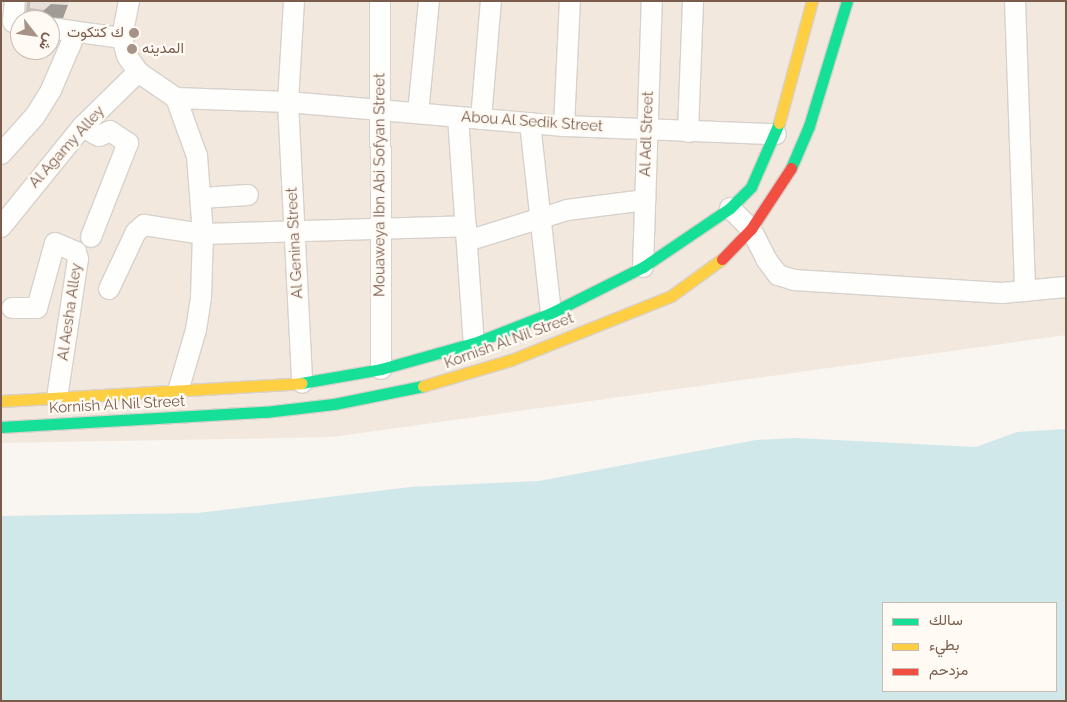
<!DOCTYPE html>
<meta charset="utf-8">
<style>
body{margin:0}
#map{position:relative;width:1067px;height:702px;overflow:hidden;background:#f9f5f0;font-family:Raleway,Vazirmatn,sans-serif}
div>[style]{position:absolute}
.residential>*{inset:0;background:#f2e8de}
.water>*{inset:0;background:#d0e8ea}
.roads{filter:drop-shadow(1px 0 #d7d1cb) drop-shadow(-1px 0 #d7d1cb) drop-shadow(0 1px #d7d1cb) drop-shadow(0 -1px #d7d1cb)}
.street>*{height:20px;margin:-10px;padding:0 10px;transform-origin:10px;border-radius:10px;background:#fefefd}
.fast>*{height:11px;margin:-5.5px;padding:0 5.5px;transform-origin:5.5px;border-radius:5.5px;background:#16e098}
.slow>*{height:11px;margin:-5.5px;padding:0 5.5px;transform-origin:5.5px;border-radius:5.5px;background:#ffcf43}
.jam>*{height:11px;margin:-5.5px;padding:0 5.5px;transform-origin:5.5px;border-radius:5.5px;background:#f24e42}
.wall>*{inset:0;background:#c6bfb9}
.shaded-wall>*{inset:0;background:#a19b96}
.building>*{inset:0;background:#e6ded7}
.dots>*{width:14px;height:14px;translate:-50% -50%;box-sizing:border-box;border:2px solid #fffaf3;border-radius:50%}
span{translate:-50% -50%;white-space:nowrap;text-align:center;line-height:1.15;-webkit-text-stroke:4.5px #fffaf3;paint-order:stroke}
.poi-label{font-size:15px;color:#7a5c4d}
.right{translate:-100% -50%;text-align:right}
.left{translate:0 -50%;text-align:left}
.street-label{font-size:15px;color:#7a5c4d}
.frame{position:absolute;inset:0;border:2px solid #7a5c4d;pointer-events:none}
.legend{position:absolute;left:882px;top:602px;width:175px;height:90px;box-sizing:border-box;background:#fffaf3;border:1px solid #cabbb1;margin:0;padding:6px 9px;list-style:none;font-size:15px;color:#7a5c4d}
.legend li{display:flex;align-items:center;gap:10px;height:25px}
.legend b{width:25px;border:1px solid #cabbb1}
.north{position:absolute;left:10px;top:10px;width:50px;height:50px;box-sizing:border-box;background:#fffaf3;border:1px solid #cabbb1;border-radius:50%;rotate:120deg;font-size:14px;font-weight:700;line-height:20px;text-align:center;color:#7a5c4d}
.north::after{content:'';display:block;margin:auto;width:18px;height:22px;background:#a69286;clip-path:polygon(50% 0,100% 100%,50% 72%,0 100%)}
</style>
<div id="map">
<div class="residential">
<div style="clip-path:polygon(evenodd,1px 1px,1066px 1px,1066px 335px,332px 437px,1px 443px,1px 1px,20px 20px,50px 20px,50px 50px,20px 50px,20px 20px)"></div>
</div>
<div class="water">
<div style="clip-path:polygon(evenodd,1066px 429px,1066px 701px,1px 701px,1px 516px,198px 513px,410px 487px,539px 481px,756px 440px,796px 438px,976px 447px,1017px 432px,1066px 429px,883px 603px,1056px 603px,1056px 691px,883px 691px,883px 603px)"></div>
</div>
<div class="roads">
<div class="street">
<div style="left:129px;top:1px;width:38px;rotate:101deg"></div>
<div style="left:122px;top:38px;width:19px;rotate:74deg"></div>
<div style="left:127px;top:56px;width:19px;rotate:55deg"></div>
<div style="left:138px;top:72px;width:46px;rotate:34.4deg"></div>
<div style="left:176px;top:98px;width:62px;rotate:70.1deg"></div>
<div style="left:197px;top:156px;width:78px;rotate:85.6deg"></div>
<div style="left:203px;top:234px;width:64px;rotate:91.8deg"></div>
<div style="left:201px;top:298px;width:32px;rotate:99deg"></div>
<div style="left:196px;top:330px;width:64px;rotate:106.4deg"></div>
<div style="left:294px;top:1px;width:101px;rotate:93.4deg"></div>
<div style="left:288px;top:102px;width:281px;rotate:87.1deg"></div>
<div style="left:380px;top:1px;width:368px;rotate:89.8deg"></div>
<div style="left:1015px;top:1px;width:290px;rotate:88deg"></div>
<div style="left:13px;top:22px;width:21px;rotate:-85deg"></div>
<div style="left:50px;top:28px;width:73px;rotate:7.9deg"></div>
<div style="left:176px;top:98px;width:112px;rotate:2deg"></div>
<div style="left:288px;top:102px;width:277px;rotate:5deg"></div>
<div style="left:564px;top:126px;width:212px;rotate:2.2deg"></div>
<div style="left:418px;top:113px;width:113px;rotate:-84.4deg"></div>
<div style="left:458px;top:117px;width:227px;rotate:86deg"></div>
<div style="left:481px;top:119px;width:118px;rotate:-85.2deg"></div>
<div style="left:530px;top:123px;width:191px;rotate:83.7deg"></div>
<div style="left:564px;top:126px;width:125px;rotate:-87.3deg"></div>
<div style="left:82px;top:127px;width:19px;rotate:28deg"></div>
<div style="left:99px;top:136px;width:12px;rotate:-24deg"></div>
<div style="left:110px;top:131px;width:22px;rotate:34deg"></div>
<div style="left:128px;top:143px;width:101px;rotate:111.5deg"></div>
<div style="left:688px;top:132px;width:131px;rotate:-87.8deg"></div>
<div style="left:1px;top:154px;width:51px;rotate:-48.2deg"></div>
<div style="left:35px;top:116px;width:31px;rotate:-58deg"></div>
<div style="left:51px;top:90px;width:63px;rotate:-66.7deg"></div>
<div style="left:201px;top:198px;width:47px;rotate:-3.7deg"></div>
<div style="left:730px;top:208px;width:30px;rotate:45deg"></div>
<div style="left:751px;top:229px;width:34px;rotate:63deg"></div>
<div style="left:766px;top:259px;width:20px;rotate:53deg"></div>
<div style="left:778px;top:275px;width:17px;rotate:17deg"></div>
<div style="left:794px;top:280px;width:208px;rotate:3.6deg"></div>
<div style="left:1002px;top:293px;width:64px;rotate:-5.4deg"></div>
<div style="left:1px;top:227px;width:129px;rotate:-51deg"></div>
<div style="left:82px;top:127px;width:78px;rotate:-44.5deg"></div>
<div style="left:467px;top:241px;width:105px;rotate:-17.2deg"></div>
<div style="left:567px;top:210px;width:79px;rotate:-7.3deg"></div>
<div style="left:643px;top:267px;width:266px;rotate:-88.1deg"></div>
<div style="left:109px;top:289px;width:63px;rotate:-64.7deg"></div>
<div style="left:136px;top:232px;width:11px;rotate:-41deg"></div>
<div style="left:144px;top:225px;width:60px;rotate:8.7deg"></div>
<div style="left:203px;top:234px;width:263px;rotate:-1.7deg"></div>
<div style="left:12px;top:308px;width:25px"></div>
<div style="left:37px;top:308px;width:67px;rotate:-74.5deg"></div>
<div style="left:55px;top:243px;width:23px;rotate:23deg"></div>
<div style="left:76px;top:252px;width:7px;rotate:74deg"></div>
<div style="left:78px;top:259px;width:141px;rotate:98.6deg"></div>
</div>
<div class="fast">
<div style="left:791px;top:168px;width:46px;rotate:-66.8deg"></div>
<div style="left:809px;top:126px;width:131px;rotate:-73.1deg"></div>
<div style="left:301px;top:383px;width:81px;rotate:-9.9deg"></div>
<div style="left:381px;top:369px;width:97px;rotate:-15.6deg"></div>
<div style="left:474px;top:343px;width:83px;rotate:-21.3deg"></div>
<div style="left:551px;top:313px;width:103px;rotate:-26.6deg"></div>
<div style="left:643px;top:267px;width:105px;rotate:-34.1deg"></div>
<div style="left:730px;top:208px;width:30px;rotate:-45deg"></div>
<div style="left:751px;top:187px;width:70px;rotate:-66.4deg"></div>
<div style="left:1px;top:427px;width:264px;rotate:-3.3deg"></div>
<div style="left:265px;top:412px;width:69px;rotate:-6.6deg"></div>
<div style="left:334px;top:404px;width:91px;rotate:-11.4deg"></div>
</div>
<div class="slow">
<div style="left:779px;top:123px;width:126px;rotate:-74.9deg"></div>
<div style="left:423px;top:386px;width:92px;rotate:-16.5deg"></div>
<div style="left:511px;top:360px;width:172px;rotate:-21.8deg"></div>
<div style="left:671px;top:296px;width:63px;rotate:-36deg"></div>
<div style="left:1px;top:401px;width:301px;rotate:-3.4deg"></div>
</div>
<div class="jam">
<div style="left:722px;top:259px;width:42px;rotate:-46deg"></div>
<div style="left:751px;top:229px;width:73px;rotate:-56.7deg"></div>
</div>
</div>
<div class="wall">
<div style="clip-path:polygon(27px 1px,68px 1px,63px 18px,46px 17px,43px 20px,25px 20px)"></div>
</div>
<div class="shaded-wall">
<div style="clip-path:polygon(51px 4px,68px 5px,63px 18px,46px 17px,43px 20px,41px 20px,44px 10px)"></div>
</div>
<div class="building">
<div style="clip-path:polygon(30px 1px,68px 1px,68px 5px,51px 4px,44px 10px,30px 8px)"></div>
</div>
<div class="dots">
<div style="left:134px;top:33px;background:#a69286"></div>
<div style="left:132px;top:49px;background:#a69286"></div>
</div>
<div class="poi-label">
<span class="right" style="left:124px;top:33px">ك كتكوت</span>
<span class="left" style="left:142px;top:49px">المدينه</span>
</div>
<div class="street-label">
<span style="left:532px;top:122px;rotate:4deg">Abou Al Sedik Street</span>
<span style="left:647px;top:134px;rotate:-88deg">Al Adl Street</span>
<span style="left:67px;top:147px;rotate:-48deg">Al Agamy Alley</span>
<span style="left:380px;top:185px;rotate:-90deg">Mouaweya Ibn Abi Sofyan Street</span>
<span style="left:295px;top:243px;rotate:-93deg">Al Genina Street</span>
<span style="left:70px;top:312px;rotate:-82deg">Al Aesha Alley</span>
<span style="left:509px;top:341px;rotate:-20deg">Kornish Al Nil Street</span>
<span style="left:117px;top:405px;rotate:-3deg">Kornish Al Nil Street</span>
</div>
<div class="frame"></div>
<ul class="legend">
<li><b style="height:6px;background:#16e098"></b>سالك</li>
<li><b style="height:6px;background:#ffcf43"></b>بطيء</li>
<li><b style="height:6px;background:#f24e42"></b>مزدحم</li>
</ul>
<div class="north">ش</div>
</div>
